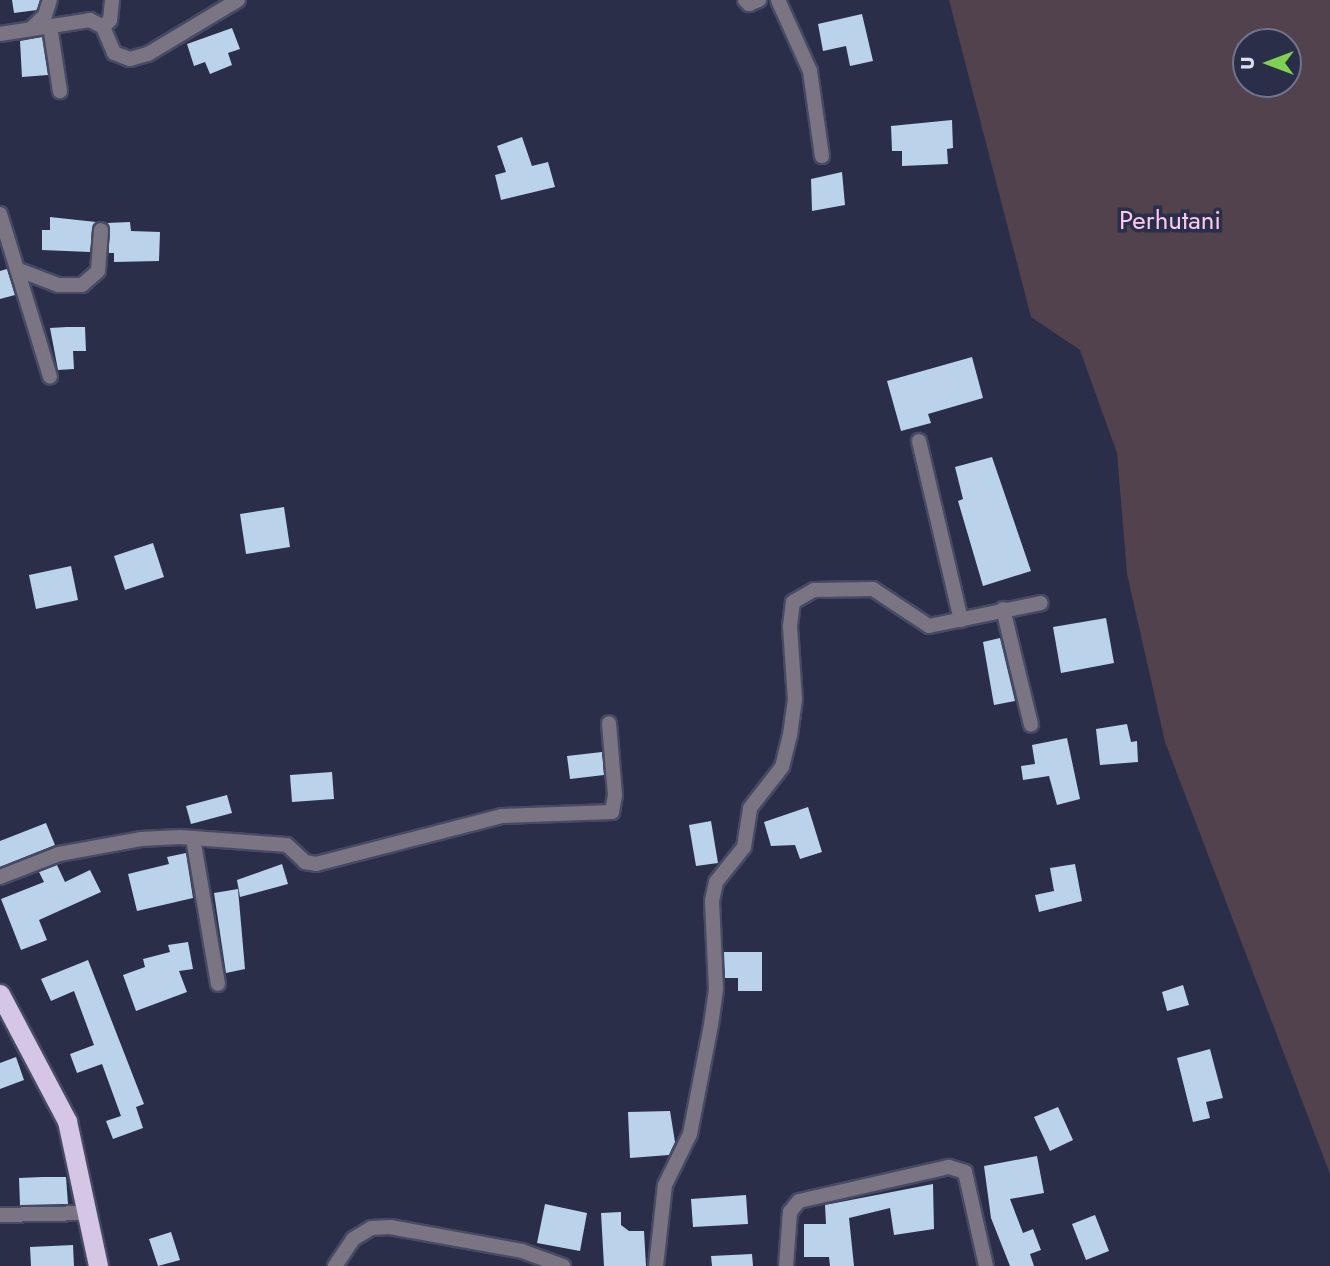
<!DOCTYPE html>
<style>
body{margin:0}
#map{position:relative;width:1330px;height:1266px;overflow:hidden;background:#2a2e49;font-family:Jost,sans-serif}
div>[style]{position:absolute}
.green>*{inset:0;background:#51424d}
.building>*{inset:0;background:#bbd2eb}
.roads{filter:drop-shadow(2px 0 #464a64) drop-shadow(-2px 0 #464a64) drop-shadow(0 2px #464a64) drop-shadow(0 -2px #464a64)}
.minor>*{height:14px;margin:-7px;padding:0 7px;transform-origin:7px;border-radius:7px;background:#7b7583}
.trunk>*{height:19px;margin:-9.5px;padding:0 9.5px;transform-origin:9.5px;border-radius:9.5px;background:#d6c6e6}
span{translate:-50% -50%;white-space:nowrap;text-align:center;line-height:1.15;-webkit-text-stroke:7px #2a2e49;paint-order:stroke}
.park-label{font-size:26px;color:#fbcaef}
.north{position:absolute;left:1232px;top:28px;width:70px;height:70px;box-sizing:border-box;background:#2a2e49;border:2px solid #71748c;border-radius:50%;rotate:270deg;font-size:19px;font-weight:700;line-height:28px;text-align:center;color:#dbdef0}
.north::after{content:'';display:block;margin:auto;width:24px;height:32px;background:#80d051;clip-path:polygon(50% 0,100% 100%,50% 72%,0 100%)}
</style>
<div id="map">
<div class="green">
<div style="clip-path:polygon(evenodd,949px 0,1330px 0,1330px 1174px,1165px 742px,1127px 574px,1117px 453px,1080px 350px,1031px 317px,949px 0,1246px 42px,1288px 42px,1288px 84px,1246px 84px,1246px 42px)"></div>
</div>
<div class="building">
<div style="clip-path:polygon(12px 0,40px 0,37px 10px,14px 13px)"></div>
<div style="clip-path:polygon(862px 14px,873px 61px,850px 66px,846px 46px,823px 51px,818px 24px)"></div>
<div style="clip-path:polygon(232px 28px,240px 49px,228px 53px,232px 65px,210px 74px,205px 62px,194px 66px,187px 44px)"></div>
<div style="clip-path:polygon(42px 37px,48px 75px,22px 77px,20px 41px)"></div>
<div style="clip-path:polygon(952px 120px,953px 148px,947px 149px,948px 164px,902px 166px,902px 151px,892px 151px,891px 126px)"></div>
<div style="clip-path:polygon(522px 137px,532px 166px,548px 162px,555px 187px,501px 200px,495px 175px,506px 172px,497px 146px)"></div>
<div style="clip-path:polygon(842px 172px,845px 205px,812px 211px,811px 179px)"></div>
<div style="clip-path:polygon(50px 217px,96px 222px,90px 252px,42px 250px,42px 230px,50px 230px)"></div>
<div style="clip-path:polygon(130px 222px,131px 231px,160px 232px,159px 261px,114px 262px,114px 253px,109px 253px,107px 223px)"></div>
<div style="clip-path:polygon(7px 269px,15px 295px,0 299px,0 271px)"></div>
<div style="clip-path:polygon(67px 327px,85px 327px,86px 351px,73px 351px,74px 369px,58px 370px,50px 328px)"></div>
<div style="clip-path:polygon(972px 357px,983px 398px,928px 414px,931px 423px,901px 431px,887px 381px)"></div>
<div style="clip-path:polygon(992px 457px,1031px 571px,983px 586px,958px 501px,963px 499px,955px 467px)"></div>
<div style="clip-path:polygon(284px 507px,290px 547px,246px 554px,240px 514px)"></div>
<div style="clip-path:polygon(153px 543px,164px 577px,125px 590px,114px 556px)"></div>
<div style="clip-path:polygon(71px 566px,78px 600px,36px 609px,29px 575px)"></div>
<div style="clip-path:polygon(1106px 618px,1114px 663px,1061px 673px,1053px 627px)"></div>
<div style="clip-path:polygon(1000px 638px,1015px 701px,994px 705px,983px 642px)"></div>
<div style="clip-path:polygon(1127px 724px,1131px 742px,1137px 741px,1138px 762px,1100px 765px,1096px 729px)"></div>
<div style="clip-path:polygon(1067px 738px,1080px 799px,1057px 805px,1049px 776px,1023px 780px,1021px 766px,1035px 764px,1032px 745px)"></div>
<div style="clip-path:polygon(602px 752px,604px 775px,570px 779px,567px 756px)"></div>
<div style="clip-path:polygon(332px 772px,334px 799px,292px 802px,290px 775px)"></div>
<div style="clip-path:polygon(227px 795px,232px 813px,191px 824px,186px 806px)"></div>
<div style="clip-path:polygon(808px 807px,822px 852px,800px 859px,795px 845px,771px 846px,764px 822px)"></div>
<div style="clip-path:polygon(711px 821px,718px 863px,696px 866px,689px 825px)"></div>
<div style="clip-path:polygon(46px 823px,55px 845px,0 867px,0 841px)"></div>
<div style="clip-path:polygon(186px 853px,193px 898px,137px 911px,128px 874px,169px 864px,167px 857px)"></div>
<div style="clip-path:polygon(282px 864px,288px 884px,240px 897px,237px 880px)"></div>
<div style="clip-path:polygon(1075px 864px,1082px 901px,1039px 912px,1035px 895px,1054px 891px,1050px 868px)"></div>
<div style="clip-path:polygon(57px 865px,65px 882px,90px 870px,101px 892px,39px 920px,47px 940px,21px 950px,1px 899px,44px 882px,39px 872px)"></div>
<div style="clip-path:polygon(238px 889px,245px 969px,226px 973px,214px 893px)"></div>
<div style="clip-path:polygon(188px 942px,193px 969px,179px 971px,187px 992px,136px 1011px,123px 975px,145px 967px,143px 959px,170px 952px,168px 945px)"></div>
<div style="clip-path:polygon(724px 952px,762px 952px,762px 991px,738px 991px,738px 978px,725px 978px)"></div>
<div style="clip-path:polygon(88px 960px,144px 1104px,136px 1107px,143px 1128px,113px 1139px,106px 1121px,121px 1116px,102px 1064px,77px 1073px,70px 1054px,94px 1045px,74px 991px,51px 1001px,41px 979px)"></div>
<div style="clip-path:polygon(1183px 985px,1189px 1005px,1167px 1011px,1162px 992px)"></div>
<div style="clip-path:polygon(1210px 1049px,1223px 1098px,1206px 1102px,1210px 1118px,1193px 1122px,1177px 1058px)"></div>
<div style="clip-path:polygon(16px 1057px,24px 1080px,0 1089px,0 1063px)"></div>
<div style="clip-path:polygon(1058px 1107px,1073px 1140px,1050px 1151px,1034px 1117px)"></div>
<div style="clip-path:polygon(670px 1111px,675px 1142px,669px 1155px,630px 1158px,628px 1112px)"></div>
<div style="clip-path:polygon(1037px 1156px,1044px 1193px,1010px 1199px,1023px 1233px,1033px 1229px,1041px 1250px,1030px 1254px,1034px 1266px,1010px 1266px,991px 1218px,984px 1166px)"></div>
<div style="clip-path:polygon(42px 1177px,66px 1177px,68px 1204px,20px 1205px,19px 1178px)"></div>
<div style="clip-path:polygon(933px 1184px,934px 1229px,894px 1235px,890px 1208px,849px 1218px,854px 1266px,830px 1266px,829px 1257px,804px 1257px,804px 1224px,826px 1224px,825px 1205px)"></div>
<div style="clip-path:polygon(746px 1195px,748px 1224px,693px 1227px,691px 1199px)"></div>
<div style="clip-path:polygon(545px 1204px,587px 1213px,580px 1251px,537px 1243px)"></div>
<div style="clip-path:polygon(621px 1212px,621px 1225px,629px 1231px,644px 1231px,646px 1266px,604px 1266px,601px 1213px)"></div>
<div style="clip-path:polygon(1095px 1215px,1109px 1251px,1086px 1260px,1072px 1224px)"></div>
<div style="clip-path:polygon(171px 1232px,180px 1260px,158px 1266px,149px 1239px)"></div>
<div style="clip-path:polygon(73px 1245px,74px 1266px,31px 1266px,30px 1247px)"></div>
<div style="clip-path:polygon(752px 1254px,753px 1266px,712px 1266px,711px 1256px)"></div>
</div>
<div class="roads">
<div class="minor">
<div style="left:745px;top:0;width:6px;rotate:45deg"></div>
<div style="left:749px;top:4px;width:11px;rotate:-22deg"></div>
<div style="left:778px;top:0;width:78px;rotate:65.7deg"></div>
<div style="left:810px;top:71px;width:86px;rotate:82deg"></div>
<div style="left:50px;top:26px;width:66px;rotate:81.3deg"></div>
<div style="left:103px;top:27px;width:10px;rotate:-45deg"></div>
<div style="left:110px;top:20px;width:20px;rotate:-84deg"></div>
<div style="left:31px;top:29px;width:20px;rotate:-45deg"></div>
<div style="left:45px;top:15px;width:16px;rotate:-72deg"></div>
<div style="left:0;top:34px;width:91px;rotate:-8.8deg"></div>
<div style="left:90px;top:20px;width:15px;rotate:28deg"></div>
<div style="left:103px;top:27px;width:28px;rotate:67deg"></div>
<div style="left:114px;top:53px;width:17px;rotate:21deg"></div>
<div style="left:130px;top:59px;width:19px;rotate:-16deg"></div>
<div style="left:148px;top:54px;width:105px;rotate:-31deg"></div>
<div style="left:0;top:214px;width:170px;rotate:72.9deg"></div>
<div style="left:19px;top:270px;width:42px;rotate:21deg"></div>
<div style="left:58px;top:285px;width:24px"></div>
<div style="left:82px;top:285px;width:21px;rotate:-41deg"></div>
<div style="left:98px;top:271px;width:41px;rotate:-85.8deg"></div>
<div style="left:919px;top:441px;width:184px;rotate:76.8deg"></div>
<div style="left:1003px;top:609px;width:119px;rotate:76.4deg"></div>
<div style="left:193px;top:838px;width:148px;rotate:80.3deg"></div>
<div style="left:0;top:877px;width:63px;rotate:-21.3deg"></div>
<div style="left:59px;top:854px;width:83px;rotate:-10.4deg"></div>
<div style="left:141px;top:839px;width:39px;rotate:-3deg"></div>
<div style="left:180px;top:837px;width:107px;rotate:4.3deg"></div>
<div style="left:287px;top:845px;width:25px;rotate:43deg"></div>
<div style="left:305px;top:862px;width:11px;rotate:10deg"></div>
<div style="left:316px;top:864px;width:192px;rotate:-14.5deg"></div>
<div style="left:502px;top:816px;width:110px;rotate:-2.1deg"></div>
<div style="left:612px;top:812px;width:17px;rotate:-80deg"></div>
<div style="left:615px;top:795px;width:72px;rotate:-94.8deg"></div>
<div style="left:0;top:1215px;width:89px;rotate:-1.3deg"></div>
<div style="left:335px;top:1266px;width:32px;rotate:-56deg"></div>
<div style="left:353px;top:1239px;width:21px;rotate:-31deg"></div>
<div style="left:371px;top:1228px;width:19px;rotate:-3deg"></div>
<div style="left:390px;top:1227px;width:134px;rotate:10.3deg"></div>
<div style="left:522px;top:1251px;width:44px;rotate:20.1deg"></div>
<div style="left:656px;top:1266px;width:81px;rotate:-83.7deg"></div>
<div style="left:665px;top:1185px;width:57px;rotate:-63.9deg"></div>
<div style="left:690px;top:1134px;width:111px;rotate:-79.1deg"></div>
<div style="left:711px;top:1025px;width:36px;rotate:-82deg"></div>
<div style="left:716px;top:989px;width:88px;rotate:-92.6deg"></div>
<div style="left:712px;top:901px;width:19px;rotate:-78deg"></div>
<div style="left:716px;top:882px;width:45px;rotate:-51.3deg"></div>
<div style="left:744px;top:847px;width:39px;rotate:-81deg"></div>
<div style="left:750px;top:808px;width:52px;rotate:-52deg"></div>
<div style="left:782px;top:767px;width:33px;rotate:-76deg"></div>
<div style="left:790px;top:735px;width:35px;rotate:-82deg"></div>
<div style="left:795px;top:700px;width:74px;rotate:-93.9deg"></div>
<div style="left:790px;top:626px;width:24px;rotate:-83deg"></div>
<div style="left:793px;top:602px;width:24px;rotate:-30deg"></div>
<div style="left:814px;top:590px;width:59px;rotate:-1deg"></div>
<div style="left:873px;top:589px;width:67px;rotate:33.5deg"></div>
<div style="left:929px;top:626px;width:114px;rotate:-11.6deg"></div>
<div style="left:786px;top:1266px;width:54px;rotate:-85.8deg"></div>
<div style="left:790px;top:1212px;width:14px;rotate:-51deg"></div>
<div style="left:799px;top:1201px;width:154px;rotate:-12.8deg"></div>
<div style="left:949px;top:1167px;width:17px;rotate:17deg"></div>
<div style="left:965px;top:1172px;width:96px;rotate:77.4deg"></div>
</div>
<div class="trunk">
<div style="left:0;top:994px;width:144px;rotate:62.2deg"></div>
<div style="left:67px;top:1121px;width:148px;rotate:77.9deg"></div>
</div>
</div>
<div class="park-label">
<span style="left:1170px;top:221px">Perhutani</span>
</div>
<div class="north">U</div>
</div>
